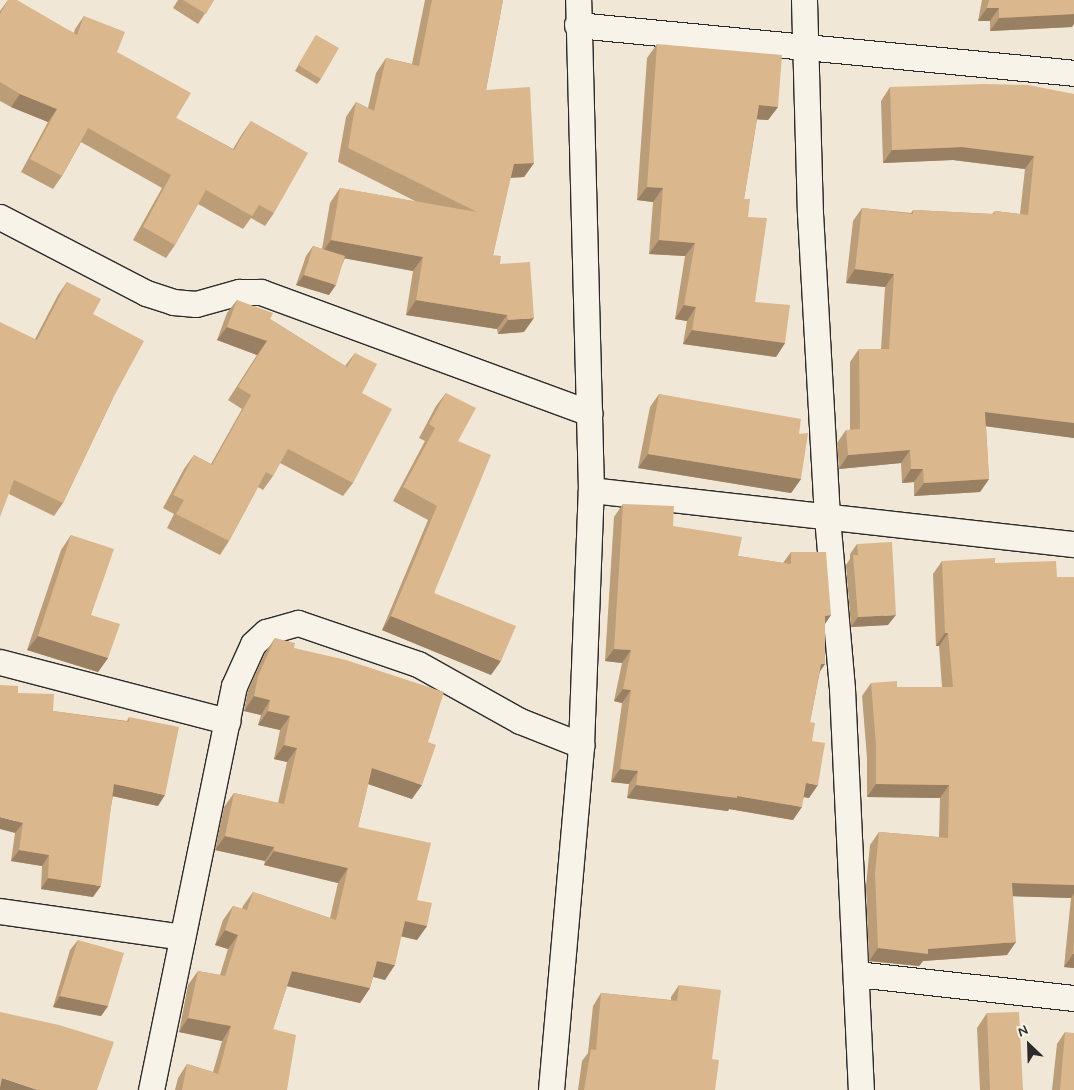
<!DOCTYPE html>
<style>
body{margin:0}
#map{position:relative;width:1074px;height:1090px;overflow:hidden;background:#f1e7d6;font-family:Mynerve,sans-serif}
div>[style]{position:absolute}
.roads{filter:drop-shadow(1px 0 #2b2b2b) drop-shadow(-1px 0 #2b2b2b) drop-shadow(0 1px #2b2b2b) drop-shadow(0 -1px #2b2b2b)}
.street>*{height:25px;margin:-12.5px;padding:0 12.5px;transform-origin:12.5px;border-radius:12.5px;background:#f7f3e8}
.wall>*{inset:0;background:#bb9d78}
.shaded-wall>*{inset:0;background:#998062}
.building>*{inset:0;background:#dab78c}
span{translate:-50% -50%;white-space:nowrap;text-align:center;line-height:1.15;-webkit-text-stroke:4px #f7f3e8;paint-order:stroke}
.north{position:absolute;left:1004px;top:1020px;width:50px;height:50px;-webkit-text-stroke:4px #f7f3e8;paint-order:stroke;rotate:336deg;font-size:14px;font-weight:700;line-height:20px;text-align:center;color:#2b2b2b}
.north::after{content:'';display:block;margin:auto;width:18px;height:22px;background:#2b2b2b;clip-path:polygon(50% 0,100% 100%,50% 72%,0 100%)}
</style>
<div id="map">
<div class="roads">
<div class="street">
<div style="left:804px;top:0;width:213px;rotate:88.4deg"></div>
<div style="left:810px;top:213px;width:304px;rotate:86.8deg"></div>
<div style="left:827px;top:517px;width:173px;rotate:85deg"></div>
<div style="left:842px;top:689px;width:401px;rotate:87.3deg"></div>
<div style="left:577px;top:25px;width:499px;rotate:5.5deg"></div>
<div style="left:0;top:217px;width:165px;rotate:27.5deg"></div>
<div style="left:146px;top:293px;width:28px;rotate:18deg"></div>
<div style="left:173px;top:302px;width:23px;rotate:5deg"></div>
<div style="left:196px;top:304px;width:45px;rotate:-15.6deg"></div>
<div style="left:239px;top:292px;width:22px"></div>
<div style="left:261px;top:292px;width:350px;rotate:20.2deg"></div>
<div style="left:591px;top:490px;width:486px;rotate:6.4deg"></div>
<div style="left:0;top:662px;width:235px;rotate:14.6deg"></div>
<div style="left:0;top:911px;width:184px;rotate:8.1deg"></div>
<div style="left:856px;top:974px;width:219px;rotate:6.3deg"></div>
<div style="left:151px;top:1090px;width:412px;rotate:-78.4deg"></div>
<div style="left:234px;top:686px;width:46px;rotate:-65.7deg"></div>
<div style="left:253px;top:644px;width:18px;rotate:-43deg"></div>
<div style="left:266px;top:632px;width:33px;rotate:-16deg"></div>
<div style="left:298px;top:623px;width:127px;rotate:18.9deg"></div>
<div style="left:418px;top:664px;width:117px;rotate:29.2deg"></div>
<div style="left:520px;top:721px;width:66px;rotate:21.5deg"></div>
<div style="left:551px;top:1090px;width:346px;rotate:-85deg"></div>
<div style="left:581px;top:745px;width:255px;rotate:-87.8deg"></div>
<div style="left:591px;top:490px;width:490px;rotate:-91.5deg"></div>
</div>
</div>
<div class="wall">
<div style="clip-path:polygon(8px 0,74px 33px,75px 29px,84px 16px,176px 118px,233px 149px,242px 134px,251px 121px,274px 213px,265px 226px,251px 218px,243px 229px,198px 204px,175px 245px,166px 258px,133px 240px,162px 188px,81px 142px,62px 176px,53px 189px,21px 172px,48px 122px,11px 107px,0 101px,0 11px)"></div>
<div style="clip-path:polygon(178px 0,214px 0,198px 24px,173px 8px)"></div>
<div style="clip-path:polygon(425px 0,503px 0,486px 90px,534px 163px,524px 177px,510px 178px,493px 255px,500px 264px,524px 332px,498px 334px,497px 329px,406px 315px,413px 271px,345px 258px,329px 295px,296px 285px,306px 256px,313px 246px,322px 249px,330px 203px,340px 188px,417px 202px,338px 162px,346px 117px,356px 102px,368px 108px,376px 73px,386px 58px,412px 64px)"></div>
<div style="clip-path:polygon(982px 0,1074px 0,1072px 27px,990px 31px,990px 21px,978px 21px)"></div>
<div style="clip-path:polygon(316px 35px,321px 79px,317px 84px,295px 71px)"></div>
<div style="clip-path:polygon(657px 44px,778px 107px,768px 120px,757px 119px,744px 199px,748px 217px,755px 302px,785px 343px,776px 357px,683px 344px,687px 321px,675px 319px,685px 256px,649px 254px,653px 202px,637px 200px,647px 58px)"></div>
<div style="clip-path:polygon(890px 87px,1074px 94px,1074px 438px,986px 426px,989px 479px,980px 492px,914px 496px,914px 482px,902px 483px,901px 463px,839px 469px,837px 443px,846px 430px,850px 430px,850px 362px,859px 349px,881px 349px,885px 287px,846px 283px,853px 221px,862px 208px,911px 213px,913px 210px,992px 214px,995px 211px,1020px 214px,1025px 169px,953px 160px,883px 163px,881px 101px)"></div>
<div style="clip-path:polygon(67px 282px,93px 314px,113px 398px,63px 503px,54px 516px,9px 494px,35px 339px,58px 295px)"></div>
<div style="clip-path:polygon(237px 300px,270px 319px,345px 366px,355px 353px,362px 393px,353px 483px,343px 496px,280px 463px,273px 476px,263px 490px,258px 487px,229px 541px,220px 555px,167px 528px,174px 514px,163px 508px,184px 469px,194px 455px,211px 464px,242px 409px,228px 400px,257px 355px,217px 340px,227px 313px)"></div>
<div style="clip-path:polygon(446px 393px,458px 441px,434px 593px,491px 675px,382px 630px,428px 520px,393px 501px,425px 441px,419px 438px,436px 406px)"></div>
<div style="clip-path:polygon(659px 394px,799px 434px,801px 479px,791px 493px,638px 468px,650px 407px)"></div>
<div style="clip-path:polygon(623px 504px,673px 526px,738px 556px,783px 563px,791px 552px,831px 615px,825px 624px,825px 664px,820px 671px,810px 722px,812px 741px,809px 798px,804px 797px,793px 820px,729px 809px,728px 811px,627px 798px,629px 784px,611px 782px,622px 703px,614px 701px,622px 663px,605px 661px,614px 517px)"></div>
<div style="clip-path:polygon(71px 535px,91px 615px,108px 658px,98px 672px,27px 650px,61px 550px)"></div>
<div style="clip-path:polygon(857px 544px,888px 625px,851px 627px,846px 565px,850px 559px,850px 554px)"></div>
<div style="clip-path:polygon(942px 561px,995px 563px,1057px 577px,1074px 577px,1074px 968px,1064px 967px,1071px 898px,1013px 896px,1007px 955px,923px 961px,919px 966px,869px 961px,866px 886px,870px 845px,879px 832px,939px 837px,940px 798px,867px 797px,867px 758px,862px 696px,871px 683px,897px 687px,942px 687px,939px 646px,936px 646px,933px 574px)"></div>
<div style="clip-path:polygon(275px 638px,294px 648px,428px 742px,412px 799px,368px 784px,358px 827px,417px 900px,427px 926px,417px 940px,401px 936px,385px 980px,373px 977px,370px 988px,360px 1003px,287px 986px,273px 1029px,287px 1090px,175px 1090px,178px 1078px,187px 1064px,213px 1072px,222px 1041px,179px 1032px,188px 985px,198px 971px,220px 975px,228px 949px,215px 945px,223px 920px,233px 906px,242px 909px,243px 906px,253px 892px,330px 918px,338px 883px,264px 865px,265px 861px,215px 850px,224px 807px,234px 793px,278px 803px,287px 762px,274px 759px,280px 730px,258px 725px,261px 715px,244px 711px,248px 690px,265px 653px)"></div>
<div style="clip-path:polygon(18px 693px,53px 711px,127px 721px,129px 717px,158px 806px,113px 796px,93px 897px,41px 889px,42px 866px,11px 861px,15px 833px)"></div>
<div style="clip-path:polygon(78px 940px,108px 1006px,101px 1016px,53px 1007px,70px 950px)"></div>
<div style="clip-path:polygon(679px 985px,712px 1059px,715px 1090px,578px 1090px,582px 1061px,588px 1053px,593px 1006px,601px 993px,671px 1000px,671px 997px)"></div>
<div style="clip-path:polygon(987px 1013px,1023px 1090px,980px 1090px,977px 1028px)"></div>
<div style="clip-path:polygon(1065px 1032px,1074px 1090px,1052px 1090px,1057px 1044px)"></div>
</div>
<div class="shaded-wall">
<div style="clip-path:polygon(987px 8px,999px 8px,990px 21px,978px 21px)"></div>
<div style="clip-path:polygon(1074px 14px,1074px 24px,1072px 27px,990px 31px,999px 18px)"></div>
<div style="clip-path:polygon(20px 94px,57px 109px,48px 122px,11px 107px)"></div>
<div style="clip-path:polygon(759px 105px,778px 107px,768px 120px,749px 119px)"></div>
<div style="clip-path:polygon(962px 147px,1034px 156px,1025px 169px,953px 160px,883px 163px,892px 150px)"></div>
<div style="clip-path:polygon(534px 163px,524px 177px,504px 178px,514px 164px)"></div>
<div style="clip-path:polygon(647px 187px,663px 188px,653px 202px,637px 200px)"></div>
<div style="clip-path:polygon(331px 240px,423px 257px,413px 271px,321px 254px)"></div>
<div style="clip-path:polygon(659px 240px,695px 243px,685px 256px,649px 254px)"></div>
<div style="clip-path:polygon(855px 269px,894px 274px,885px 287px,846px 283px)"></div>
<div style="clip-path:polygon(304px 275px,336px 285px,329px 295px,296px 285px)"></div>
<div style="clip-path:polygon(416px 300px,507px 315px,497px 329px,406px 315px)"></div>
<div style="clip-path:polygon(684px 305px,696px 307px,687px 321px,675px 319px)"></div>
<div style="clip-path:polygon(534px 318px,524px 332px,498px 334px,508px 320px)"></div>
<div style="clip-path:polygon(227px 327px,267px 341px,257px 355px,217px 340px)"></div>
<div style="clip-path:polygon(692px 330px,785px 343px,776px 357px,683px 344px)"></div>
<div style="clip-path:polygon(985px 412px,1074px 423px,1074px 438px,976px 425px)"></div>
<div style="clip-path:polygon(910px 450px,901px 463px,839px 469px,848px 455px)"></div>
<div style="clip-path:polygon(648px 454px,801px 479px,791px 493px,638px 468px)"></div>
<div style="clip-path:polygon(911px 469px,923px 469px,914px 482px,902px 483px)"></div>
<div style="clip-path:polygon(989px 479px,980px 492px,914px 496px,924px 483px)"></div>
<div style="clip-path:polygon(831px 615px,822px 628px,825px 616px)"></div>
<div style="clip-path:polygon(896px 615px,888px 625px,851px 627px,858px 617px)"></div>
<div style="clip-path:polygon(391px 616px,501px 661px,491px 675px,382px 630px)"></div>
<div style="clip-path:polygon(945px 633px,948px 633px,939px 646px,936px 646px)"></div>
<div style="clip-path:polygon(38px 636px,108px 658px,98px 672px,27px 650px)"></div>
<div style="clip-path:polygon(614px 649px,631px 650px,622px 663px,605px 661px)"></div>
<div style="clip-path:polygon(821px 664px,825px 664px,816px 677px)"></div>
<div style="clip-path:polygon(623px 689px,631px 690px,622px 703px,614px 701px)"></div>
<div style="clip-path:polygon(254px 696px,270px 700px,261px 715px,244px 711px)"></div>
<div style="clip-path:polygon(268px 711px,290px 716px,280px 730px,258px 725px)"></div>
<div style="clip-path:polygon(284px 745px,297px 748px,287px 762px,274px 759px)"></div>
<div style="clip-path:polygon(372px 768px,422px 785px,412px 799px,362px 782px)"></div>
<div style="clip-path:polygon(620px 769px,638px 771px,629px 784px,611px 782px)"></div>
<div style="clip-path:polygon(806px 783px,818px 785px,809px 798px,797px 796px)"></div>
<div style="clip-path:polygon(114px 784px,165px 795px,158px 806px,107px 795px)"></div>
<div style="clip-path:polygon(876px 784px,949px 785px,940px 798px,867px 797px)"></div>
<div style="clip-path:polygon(636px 785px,737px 796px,802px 807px,793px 820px,729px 809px,728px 811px,627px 798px)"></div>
<div style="clip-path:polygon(0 817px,23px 823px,15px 833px,0 829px)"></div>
<div style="clip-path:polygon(225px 836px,274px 847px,265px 861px,215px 850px)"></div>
<div style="clip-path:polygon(19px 850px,49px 855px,42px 866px,11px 861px)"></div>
<div style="clip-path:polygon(274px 851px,348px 868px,338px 883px,264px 865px)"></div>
<div style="clip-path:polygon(48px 878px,101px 886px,93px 897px,41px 889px)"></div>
<div style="clip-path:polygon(1012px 883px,1074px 885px,1074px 893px,1071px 898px,1003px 896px)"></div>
<div style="clip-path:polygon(405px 921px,427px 926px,417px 940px,395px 935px)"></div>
<div style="clip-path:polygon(225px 930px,238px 935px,228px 949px,215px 945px)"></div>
<div style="clip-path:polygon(1016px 942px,1007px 955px,923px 961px,919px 966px,869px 961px,878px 948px,928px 949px)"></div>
<div style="clip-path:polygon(1073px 954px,1074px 954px,1074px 968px,1064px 967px)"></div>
<div style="clip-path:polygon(377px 961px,395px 965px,385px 980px,367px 975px)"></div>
<div style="clip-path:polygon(292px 971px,370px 988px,360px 1003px,282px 985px)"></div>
<div style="clip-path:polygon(60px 996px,108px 1006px,101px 1016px,53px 1007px)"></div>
<div style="clip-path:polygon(188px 1018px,231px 1026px,222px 1041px,179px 1032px)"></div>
<div style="clip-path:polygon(2px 1078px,38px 1090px,0 1090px,0 1081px)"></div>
</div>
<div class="building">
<div style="clip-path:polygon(8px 0,17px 0,77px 35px,84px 16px,125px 32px,117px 52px,191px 93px,176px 118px,234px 150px,251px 121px,308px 153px,274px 213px,259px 205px,252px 216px,206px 190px,175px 245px,143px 227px,171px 175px,88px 128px,62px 176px,30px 159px,57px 109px,20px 94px,0 82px,0 14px)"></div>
<div style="clip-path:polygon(183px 0,214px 0,206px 14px)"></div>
<div style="clip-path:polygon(432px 0,503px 0,486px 90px,530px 87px,534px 163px,514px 164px,493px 255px,501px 256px,500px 264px,530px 262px,534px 318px,508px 320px,507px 315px,416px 300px,423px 257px,331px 240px,340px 188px,477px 212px,348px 148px,356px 102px,374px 111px,386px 58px,419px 66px)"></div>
<div style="clip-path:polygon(989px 0,1074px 0,1074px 14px,999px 18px,999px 8px,987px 8px)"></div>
<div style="clip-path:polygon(316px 35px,339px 48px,321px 79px,298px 65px)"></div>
<div style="clip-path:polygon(657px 44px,782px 55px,778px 107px,759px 105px,744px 199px,750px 199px,748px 217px,767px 218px,755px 302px,790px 305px,785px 343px,692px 330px,696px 307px,684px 305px,695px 243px,659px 240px,663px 188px,647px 187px)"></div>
<div style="clip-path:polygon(984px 84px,1028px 85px,1074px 94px,1074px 423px,985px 412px,989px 479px,924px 483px,923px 469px,911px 469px,910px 450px,848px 455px,846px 430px,860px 429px,859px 349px,889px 349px,894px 274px,855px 269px,862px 208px,913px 214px,913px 210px,994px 214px,995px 211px,1028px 215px,1034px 156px,962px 147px,892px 150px,890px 87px)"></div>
<div style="clip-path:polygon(313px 246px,345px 256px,336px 285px,304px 275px)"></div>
<div style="clip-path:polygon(67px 282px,101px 299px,93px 314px,144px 341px,113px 398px,63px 503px,14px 480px,0 517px,0 322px,37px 340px)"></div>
<div style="clip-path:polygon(237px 300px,273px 313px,270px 319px,347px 367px,355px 353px,377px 364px,362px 393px,392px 409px,353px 483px,288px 449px,273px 476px,266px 472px,229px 541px,176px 514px,184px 500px,173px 495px,194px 455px,212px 465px,251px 395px,238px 387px,267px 341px,227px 327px)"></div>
<div style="clip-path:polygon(446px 393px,476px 408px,458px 441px,491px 455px,434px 593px,516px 626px,501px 661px,391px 616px,437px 506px,403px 487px,435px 428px,429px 424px)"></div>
<div style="clip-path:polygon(659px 394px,801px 419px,799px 434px,808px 433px,801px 479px,648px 454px)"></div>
<div style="clip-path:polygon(623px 504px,674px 506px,673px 526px,742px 537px,738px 556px,791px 564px,791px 552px,826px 552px,831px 615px,825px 616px,825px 664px,821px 664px,810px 722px,815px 723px,812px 741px,825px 743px,818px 785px,806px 783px,802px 807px,737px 796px,737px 798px,636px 785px,638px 771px,620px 769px,631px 690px,623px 689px,631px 650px,614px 649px)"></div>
<div style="clip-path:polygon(71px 535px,114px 549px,91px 615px,120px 624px,108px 658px,38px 636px)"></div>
<div style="clip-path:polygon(892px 542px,896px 615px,858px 617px,853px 555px,858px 555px,857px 544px)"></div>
<div style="clip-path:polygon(995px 558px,995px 563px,1056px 561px,1057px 577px,1074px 577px,1074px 885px,1012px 883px,1016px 942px,928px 949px,928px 954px,878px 948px,875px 873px,879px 832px,948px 838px,949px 785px,876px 784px,876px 745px,871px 683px,897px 681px,897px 687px,953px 687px,948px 633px,945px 633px,942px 561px)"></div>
<div style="clip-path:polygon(275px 638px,295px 643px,294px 648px,346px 660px,444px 692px,428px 742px,436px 745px,422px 785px,372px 768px,358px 827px,431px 843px,417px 900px,432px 903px,427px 926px,405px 921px,395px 965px,377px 961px,370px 988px,292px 971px,273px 1029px,296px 1035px,287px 1090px,182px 1090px,187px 1064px,218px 1074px,231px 1026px,188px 1018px,198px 971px,225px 976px,238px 935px,225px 930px,233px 906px,247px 910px,253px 892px,336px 920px,348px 868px,274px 851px,274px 847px,225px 836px,234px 793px,284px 804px,297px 748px,284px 745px,290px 716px,268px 711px,270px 700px,254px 696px,258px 676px)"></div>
<div style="clip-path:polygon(0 685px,18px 686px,18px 693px,54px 694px,53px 711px,129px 722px,129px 717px,179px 727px,165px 795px,114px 784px,101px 886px,48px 878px,49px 855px,19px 850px,23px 823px,0 817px)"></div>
<div style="clip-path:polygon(78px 940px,124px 953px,108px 1006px,60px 996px)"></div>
<div style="clip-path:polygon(1074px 941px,1074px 954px,1073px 954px)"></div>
<div style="clip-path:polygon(679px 985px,721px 990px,712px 1059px,719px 1060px,715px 1090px,584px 1090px,591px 1049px,596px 1050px,601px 993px,677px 1001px)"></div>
<div style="clip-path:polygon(0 1012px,59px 1025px,114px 1042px,97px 1090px,38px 1090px,2px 1078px,0 1088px)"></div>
<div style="clip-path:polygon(1019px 1012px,1023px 1090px,990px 1090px,987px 1013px)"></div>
<div style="clip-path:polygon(1065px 1032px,1074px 1033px,1074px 1090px,1060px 1090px)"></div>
</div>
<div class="north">N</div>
</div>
